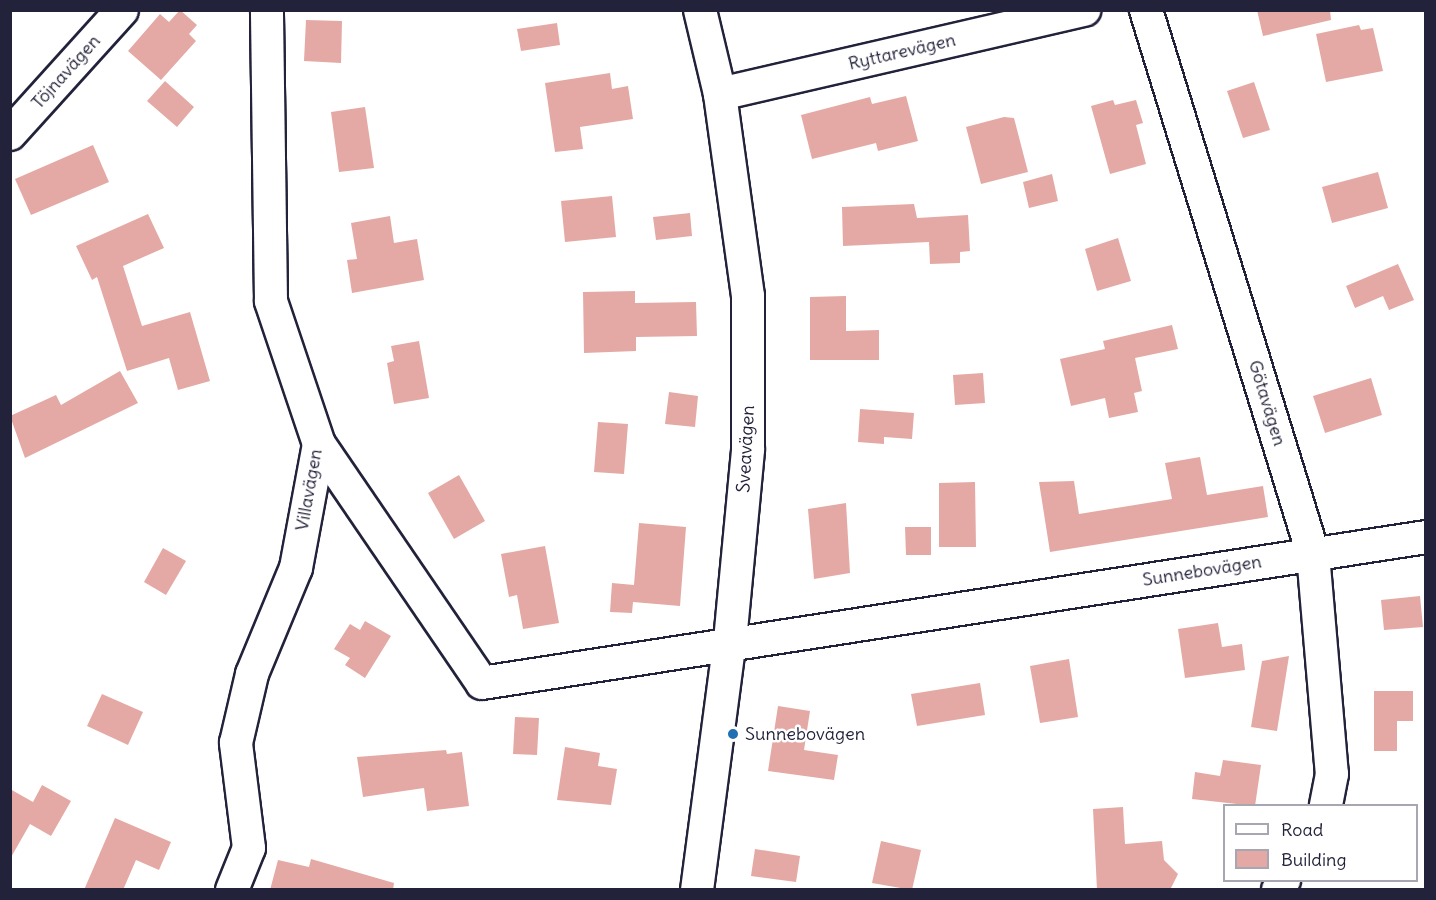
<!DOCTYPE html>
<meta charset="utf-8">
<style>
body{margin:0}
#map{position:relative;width:1436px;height:900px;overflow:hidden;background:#fff;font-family:Delius,sans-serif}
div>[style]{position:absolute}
.building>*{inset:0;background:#e4a9a4}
.roads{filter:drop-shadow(2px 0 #22223b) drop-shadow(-2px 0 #22223b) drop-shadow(0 2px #22223b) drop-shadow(0 -2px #22223b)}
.street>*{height:32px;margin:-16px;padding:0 16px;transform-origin:16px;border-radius:16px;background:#fff}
.dots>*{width:16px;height:16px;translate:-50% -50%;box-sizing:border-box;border:3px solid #fff;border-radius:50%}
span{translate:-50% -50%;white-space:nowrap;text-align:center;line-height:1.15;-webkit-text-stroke:5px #fff;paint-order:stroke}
.street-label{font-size:18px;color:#22223b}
.poi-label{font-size:18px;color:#22223b}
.left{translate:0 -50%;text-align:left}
.frame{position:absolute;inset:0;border:12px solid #22223b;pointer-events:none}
.legend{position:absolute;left:1223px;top:804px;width:195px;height:78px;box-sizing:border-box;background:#fff;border:2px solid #a7a7b1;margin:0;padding:8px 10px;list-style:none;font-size:18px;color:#22223b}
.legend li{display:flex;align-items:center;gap:12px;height:30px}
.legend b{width:30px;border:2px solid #a7a7b1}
</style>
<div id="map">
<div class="building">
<div style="clip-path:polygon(180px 10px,197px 25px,189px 34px,196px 41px,161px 80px,128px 51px,160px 14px,169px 22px)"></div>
<div style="clip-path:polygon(1257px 10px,1330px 10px,1331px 20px,1263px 36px)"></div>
<div style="clip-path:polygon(306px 20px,342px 21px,341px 63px,304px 61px)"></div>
<div style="clip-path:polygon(557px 23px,560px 45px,521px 51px,517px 29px)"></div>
<div style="clip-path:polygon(1359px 25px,1361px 30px,1373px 28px,1383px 71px,1326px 82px,1316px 34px)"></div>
<div style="clip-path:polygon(610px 73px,612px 89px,628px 86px,633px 119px,580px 127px,583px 149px,555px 152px,545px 83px)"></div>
<div style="clip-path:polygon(165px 81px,194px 107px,177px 127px,147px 101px)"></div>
<div style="clip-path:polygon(1254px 82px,1270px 130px,1243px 138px,1227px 91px)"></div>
<div style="clip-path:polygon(906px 96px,918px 141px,878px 151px,876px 143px,812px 159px,801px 115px,870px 97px,872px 104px)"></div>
<div style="clip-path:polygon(1113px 100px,1115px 105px,1136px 100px,1143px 123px,1136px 125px,1146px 164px,1110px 174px,1091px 106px)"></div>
<div style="clip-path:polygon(365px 107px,374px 168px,339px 172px,331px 112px)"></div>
<div style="clip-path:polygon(1004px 117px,1014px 118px,1028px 172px,981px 184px,966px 127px)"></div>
<div style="clip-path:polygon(93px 145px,109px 182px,31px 215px,15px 179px)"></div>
<div style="clip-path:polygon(1378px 172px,1388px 208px,1332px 223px,1322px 187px)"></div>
<div style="clip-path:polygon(1052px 174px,1058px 201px,1029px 208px,1023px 182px)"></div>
<div style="clip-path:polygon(612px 196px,616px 237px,565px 242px,561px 201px)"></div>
<div style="clip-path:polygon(914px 204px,917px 218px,968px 215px,970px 251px,960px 252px,960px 263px,930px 264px,929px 242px,843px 246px,842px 207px)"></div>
<div style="clip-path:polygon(690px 213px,692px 236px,656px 240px,653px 217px)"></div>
<div style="clip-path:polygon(148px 214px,164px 248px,123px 266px,142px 326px,190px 312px,210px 381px,178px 390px,169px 358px,127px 371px,97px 277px,92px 280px,76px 246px)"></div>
<div style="clip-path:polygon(390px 216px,394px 243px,417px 239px,424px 280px,352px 293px,347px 260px,357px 259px,351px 223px)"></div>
<div style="clip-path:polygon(1118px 238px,1131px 281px,1097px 291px,1085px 249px)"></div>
<div style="clip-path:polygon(1398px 264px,1414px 300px,1389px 310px,1383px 296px,1355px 308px,1346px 286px)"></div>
<div style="clip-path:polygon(635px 291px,635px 303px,696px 302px,697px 336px,636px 337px,636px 351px,584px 353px,583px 292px)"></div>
<div style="clip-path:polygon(846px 296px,846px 331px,879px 330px,879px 360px,810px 360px,810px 297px)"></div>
<div style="clip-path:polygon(1172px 325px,1178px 349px,1135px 358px,1142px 391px,1134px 393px,1138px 412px,1109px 418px,1105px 398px,1071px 406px,1060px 359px,1105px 349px,1103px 341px)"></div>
<div style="clip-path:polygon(419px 341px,429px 398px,394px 404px,387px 363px,394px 361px,391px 346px)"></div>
<div style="clip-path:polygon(120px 371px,138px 403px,25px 458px,10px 416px,56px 395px,61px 405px)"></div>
<div style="clip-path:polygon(983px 373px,985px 403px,955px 405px,953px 375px)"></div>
<div style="clip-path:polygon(1371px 378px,1382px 415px,1325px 433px,1313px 396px)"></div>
<div style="clip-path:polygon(669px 392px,698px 396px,695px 427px,665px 424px)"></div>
<div style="clip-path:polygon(860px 409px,914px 413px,912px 439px,884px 437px,884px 444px,858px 442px)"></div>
<div style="clip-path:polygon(598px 422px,628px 424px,624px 474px,594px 472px)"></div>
<div style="clip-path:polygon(1200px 457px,1207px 495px,1263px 486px,1268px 517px,1050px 552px,1039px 482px,1074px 481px,1079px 514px,1172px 499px,1165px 463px)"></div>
<div style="clip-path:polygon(459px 475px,485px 521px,454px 539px,428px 493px)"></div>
<div style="clip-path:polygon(975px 482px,976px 547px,939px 547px,939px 483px)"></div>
<div style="clip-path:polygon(846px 503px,850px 573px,814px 579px,808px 509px)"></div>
<div style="clip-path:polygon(639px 523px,686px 527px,680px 606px,633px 602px,632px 613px,610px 612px,612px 583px,634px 585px,633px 597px)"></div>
<div style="clip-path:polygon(905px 527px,931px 527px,931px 555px,906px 555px)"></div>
<div style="clip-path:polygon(545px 546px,559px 623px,523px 629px,517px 595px,509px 597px,501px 554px)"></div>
<div style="clip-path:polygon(163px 548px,186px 561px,166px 595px,144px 582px)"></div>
<div style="clip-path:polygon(1420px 596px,1423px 627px,1384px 630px,1381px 600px)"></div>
<div style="clip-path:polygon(365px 621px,391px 636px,365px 678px,345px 665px,350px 658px,334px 649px,350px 624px,360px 630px)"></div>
<div style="clip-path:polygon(1218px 623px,1222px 647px,1242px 644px,1245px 670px,1185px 678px,1178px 629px)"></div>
<div style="clip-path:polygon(1289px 656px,1277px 731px,1251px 727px,1262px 661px)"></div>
<div style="clip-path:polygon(1069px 659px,1078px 717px,1040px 723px,1030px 666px)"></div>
<div style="clip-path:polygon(980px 683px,985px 715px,917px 726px,911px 694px)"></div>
<div style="clip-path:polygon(1374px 691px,1413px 691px,1413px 721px,1397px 721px,1397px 751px,1374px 751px)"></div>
<div style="clip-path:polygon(102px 694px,143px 712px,128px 745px,87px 726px)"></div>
<div style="clip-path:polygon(778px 706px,810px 711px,804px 750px,838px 755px,834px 780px,768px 771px)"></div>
<div style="clip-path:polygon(515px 717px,539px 718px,537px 755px,513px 754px)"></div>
<div style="clip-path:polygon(565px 747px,600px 753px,598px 766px,617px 769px,611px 805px,557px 800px)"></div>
<div style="clip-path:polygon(446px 750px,447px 754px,462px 752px,469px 806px,427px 811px,424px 788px,363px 797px,357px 757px)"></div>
<div style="clip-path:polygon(1223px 760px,1261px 765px,1255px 806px,1192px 799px,1195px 772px,1220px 776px)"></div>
<div style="clip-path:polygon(42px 785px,71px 801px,51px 836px,30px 824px,10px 859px,10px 789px,33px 802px)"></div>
<div style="clip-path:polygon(1123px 807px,1125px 844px,1162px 841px,1164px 860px,1178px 874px,1171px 888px,1097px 890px,1093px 809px)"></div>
<div style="clip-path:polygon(115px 818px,171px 842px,159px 870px,136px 860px,123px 890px,84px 890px)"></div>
<div style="clip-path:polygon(881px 841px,921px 850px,912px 890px,872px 883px)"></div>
<div style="clip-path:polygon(755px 849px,800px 856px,796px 882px,751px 876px)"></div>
<div style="clip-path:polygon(311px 859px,394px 883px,393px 890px,270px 890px,278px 860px,309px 867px)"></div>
</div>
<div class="roads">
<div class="street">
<div style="left:1146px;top:10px;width:569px;rotate:72.93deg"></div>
<div style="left:1313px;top:554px;width:221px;rotate:85.1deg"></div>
<div style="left:1332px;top:774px;width:33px;rotate:101deg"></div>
<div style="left:720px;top:94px;width:374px;rotate:-13deg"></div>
<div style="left:10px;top:134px;width:167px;rotate:-47.9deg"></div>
<div style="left:319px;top:444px;width:289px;rotate:55.7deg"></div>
<div style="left:482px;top:683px;width:955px;rotate:-8.79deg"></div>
<div style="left:232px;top:890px;width:45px;rotate:-68deg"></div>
<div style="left:249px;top:848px;width:106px;rotate:-97.1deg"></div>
<div style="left:236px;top:743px;width:71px;rotate:-76.9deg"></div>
<div style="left:252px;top:674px;width:115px;rotate:-67.5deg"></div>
<div style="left:296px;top:568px;width:126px;rotate:-79.5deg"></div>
<div style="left:319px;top:444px;width:151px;rotate:-108.6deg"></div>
<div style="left:271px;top:301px;width:291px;rotate:-90.8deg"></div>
<div style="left:697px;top:890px;width:251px;rotate:-82.5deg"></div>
<div style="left:730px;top:641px;width:193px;rotate:-84.6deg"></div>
<div style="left:748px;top:449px;width:153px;rotate:-90deg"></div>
<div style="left:748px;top:296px;width:204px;rotate:-97.9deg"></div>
<div style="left:720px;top:94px;width:86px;rotate:-103.4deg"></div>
<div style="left:1278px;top:890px;width:12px;rotate:-59deg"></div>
</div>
</div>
<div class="dots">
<div style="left:733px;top:734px;background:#1f6fb2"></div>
</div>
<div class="street-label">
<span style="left:902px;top:52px;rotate:-13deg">Ryttarevägen</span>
<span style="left:66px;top:72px;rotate:-48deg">Töjnavägen</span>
<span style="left:1267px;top:403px;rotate:73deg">Götavägen</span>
<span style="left:746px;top:449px;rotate:-87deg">Sveavägen</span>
<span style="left:309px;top:490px;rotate:-80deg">Villavägen</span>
<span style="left:1202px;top:571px;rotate:-9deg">Sunnebovägen</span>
</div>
<div class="poi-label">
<span class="left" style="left:745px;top:734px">Sunnebovägen</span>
</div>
<div class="frame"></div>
<ul class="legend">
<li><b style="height:8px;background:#fff"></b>Road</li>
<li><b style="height:16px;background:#e4a9a4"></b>Building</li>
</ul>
</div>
